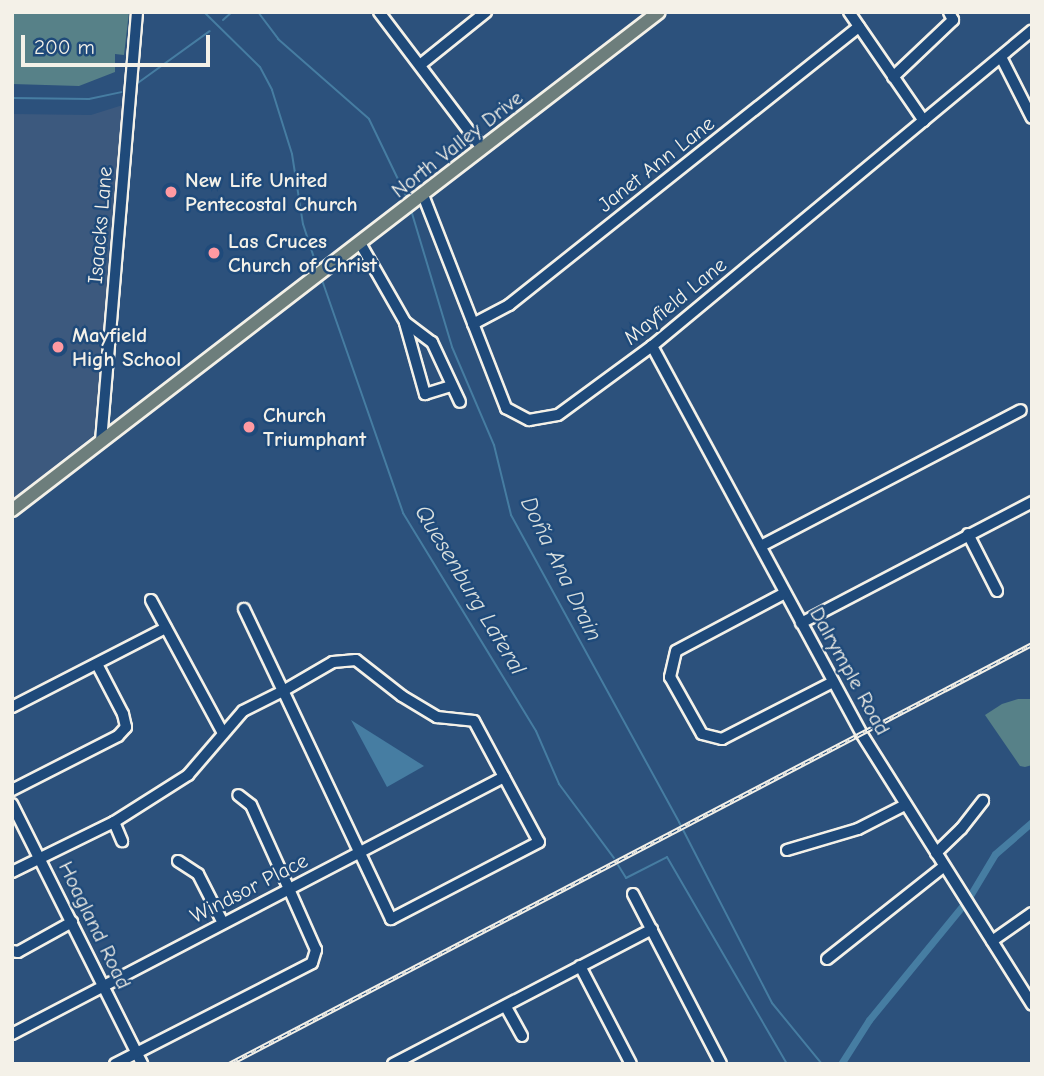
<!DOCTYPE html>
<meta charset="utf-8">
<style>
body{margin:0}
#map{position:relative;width:1044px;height:1076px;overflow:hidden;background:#2c517c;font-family:"Comic Neue",sans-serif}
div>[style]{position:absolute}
.built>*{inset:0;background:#3c597e}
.green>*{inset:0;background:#578188}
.water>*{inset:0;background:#467da2}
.stream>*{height:2px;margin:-1px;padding:0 1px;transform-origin:1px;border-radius:1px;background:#467da2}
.canal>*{height:7px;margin:-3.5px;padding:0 3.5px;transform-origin:3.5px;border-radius:3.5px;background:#467da2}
.roads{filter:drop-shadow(2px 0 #f4f1e8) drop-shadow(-2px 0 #f4f1e8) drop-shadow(0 2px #f4f1e8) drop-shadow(0 -2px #f4f1e8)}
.minor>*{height:10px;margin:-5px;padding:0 5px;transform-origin:5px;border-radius:5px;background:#1f4a7a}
.major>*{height:12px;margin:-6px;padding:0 6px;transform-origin:6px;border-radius:6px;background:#6d7e7c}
.rail>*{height:4.5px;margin-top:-2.25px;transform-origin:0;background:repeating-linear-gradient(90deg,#1f4a7a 0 5px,#f4f1e8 0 10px);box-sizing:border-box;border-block:2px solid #f4f1e8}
.dots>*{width:19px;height:19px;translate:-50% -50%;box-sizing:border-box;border:4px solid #1f4a7a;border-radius:50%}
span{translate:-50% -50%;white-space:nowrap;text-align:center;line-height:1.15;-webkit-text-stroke:5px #1f4a7a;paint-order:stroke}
.street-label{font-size:21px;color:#f4f1e8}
.poi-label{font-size:21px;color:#f4f1e8;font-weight:700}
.left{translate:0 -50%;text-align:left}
.water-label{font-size:23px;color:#dae0de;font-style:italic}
.frame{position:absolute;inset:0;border:14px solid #f4f1e8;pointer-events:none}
.scale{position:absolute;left:21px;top:35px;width:189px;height:32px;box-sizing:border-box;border:4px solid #f4f1e8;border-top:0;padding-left:9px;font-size:21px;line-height:24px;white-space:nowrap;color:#f4f1e8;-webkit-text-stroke:5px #1f4a7a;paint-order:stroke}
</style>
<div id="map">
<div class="built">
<div style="clip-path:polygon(126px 104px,94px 435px,12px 499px,12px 114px,91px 115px)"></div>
</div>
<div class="green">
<div style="clip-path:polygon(12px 12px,129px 12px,124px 55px,115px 54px,115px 72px,79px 86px,12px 84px)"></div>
<div style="clip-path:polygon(1018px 699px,1032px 699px,1032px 765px,1025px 767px,1020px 766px,985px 715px,1002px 704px)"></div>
</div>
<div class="water">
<div style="clip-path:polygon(351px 720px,424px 766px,387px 787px)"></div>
</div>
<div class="stream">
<div style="left:204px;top:12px;width:78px;rotate:44.5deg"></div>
<div style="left:260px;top:67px;width:26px;rotate:62deg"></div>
<div style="left:272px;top:90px;width:67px;rotate:72.6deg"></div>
<div style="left:292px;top:154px;width:71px;rotate:81.1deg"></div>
<div style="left:303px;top:224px;width:45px;rotate:72deg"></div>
<div style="left:258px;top:12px;width:34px;rotate:53deg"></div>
<div style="left:278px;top:39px;width:121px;rotate:41.3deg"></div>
<div style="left:369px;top:119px;width:88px;rotate:64.3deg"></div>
<div style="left:223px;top:20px;width:12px;rotate:-42deg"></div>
<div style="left:135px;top:85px;width:92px;rotate:-35.8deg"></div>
<div style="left:12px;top:98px;width:77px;rotate:0.7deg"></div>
<div style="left:89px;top:99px;width:33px;rotate:-12deg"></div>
<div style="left:411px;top:210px;width:143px;rotate:73.3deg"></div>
<div style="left:452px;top:347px;width:107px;rotate:66.8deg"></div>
<div style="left:494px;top:445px;width:72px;rotate:76.3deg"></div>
<div style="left:511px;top:515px;width:350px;rotate:61.3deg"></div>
<div style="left:679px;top:822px;width:203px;rotate:62.8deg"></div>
<div style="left:772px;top:1003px;width:79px;rotate:50.7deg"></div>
<div style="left:322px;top:280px;width:247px;rotate:70.8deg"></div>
<div style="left:403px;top:513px;width:255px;rotate:58.6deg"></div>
<div style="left:536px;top:731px;width:58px;rotate:66.5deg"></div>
<div style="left:559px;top:784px;width:92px;rotate:53.4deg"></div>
<div style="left:618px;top:865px;width:15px;rotate:58deg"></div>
<div style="left:626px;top:878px;width:46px;rotate:-27.1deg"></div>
<div style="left:667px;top:857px;width:239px;rotate:59.9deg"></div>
</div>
<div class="canal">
<div style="left:968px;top:899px;width:52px;rotate:-59deg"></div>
<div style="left:995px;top:854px;width:49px;rotate:-40.9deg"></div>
<div style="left:841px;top:1064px;width:52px;rotate:-57.5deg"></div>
<div style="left:869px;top:1020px;width:149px;rotate:-50.7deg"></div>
</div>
<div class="roads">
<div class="minor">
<div style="left:379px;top:12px;width:171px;rotate:52.9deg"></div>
<div style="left:849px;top:12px;width:132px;rotate:55.5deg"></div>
<div style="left:1001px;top:57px;width:68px;rotate:63.1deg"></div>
<div style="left:420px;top:65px;width:85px;rotate:-38.8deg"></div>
<div style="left:893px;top:77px;width:83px;rotate:-43.5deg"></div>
<div style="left:953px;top:20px;width:9px;rotate:-117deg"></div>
<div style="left:423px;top:195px;width:229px;rotate:68.7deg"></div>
<div style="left:506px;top:408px;width:26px;rotate:28deg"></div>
<div style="left:529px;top:420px;width:29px;rotate:-10deg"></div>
<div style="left:558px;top:415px;width:117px;rotate:-36.3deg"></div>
<div style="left:652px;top:346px;width:494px;rotate:-39.7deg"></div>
<div style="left:360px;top:243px;width:91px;rotate:60.3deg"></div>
<div style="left:405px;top:322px;width:34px;rotate:37deg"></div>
<div style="left:432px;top:342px;width:66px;rotate:65deg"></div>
<div style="left:405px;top:323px;width:74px;rotate:74.3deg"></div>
<div style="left:425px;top:394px;width:28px;rotate:-17deg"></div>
<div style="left:473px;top:324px;width:41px;rotate:-27.8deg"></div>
<div style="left:509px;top:305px;width:447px;rotate:-38.5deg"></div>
<div style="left:652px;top:346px;width:440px;rotate:61.6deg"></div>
<div style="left:861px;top:733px;width:321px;rotate:57.8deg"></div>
<div style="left:101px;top:441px;width:431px;rotate:-85.2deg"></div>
<div style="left:968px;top:534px;width:64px;rotate:63deg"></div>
<div style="left:761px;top:546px;width:293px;rotate:-27.6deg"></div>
<div style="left:785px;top:593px;width:123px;rotate:152deg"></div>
<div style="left:676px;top:651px;width:27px;rotate:103deg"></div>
<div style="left:670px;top:677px;width:65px;rotate:60.7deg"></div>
<div style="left:702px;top:734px;width:21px;rotate:14deg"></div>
<div style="left:722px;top:739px;width:125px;rotate:-27.2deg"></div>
<div style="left:151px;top:600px;width:151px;rotate:61.6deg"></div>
<div style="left:801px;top:623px;width:261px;rotate:-27.6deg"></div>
<div style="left:12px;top:707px;width:173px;rotate:-27.2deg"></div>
<div style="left:12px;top:790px;width:119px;rotate:-27deg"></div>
<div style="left:118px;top:736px;width:12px;rotate:-48deg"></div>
<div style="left:126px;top:727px;width:13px;rotate:-103deg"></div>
<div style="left:123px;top:714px;width:56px;rotate:-117.5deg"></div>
<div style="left:12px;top:804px;width:291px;rotate:63.4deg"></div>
<div style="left:114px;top:822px;width:21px;rotate:67deg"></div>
<div style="left:787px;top:850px;width:74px;rotate:-16.5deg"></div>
<div style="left:858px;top:829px;width:53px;rotate:-27.1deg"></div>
<div style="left:936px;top:853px;width:35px;rotate:-44deg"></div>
<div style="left:961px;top:829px;width:36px;rotate:-52deg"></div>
<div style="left:178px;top:861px;width:24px;rotate:33deg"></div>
<div style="left:198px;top:874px;width:55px;rotate:63deg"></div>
<div style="left:12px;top:872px;width:114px;rotate:-26.1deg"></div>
<div style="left:114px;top:822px;width:88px;rotate:-32.4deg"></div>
<div style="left:188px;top:775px;width:84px;rotate:-49.3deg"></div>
<div style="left:243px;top:711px;width:45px;rotate:-26.6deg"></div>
<div style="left:283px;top:691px;width:58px;rotate:-30.1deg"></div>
<div style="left:333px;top:662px;width:23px;rotate:-5deg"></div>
<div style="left:356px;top:660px;width:58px;rotate:38deg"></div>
<div style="left:402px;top:696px;width:41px;rotate:31deg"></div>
<div style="left:437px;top:717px;width:37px;rotate:6deg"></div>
<div style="left:474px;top:721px;width:137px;rotate:61.8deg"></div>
<div style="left:539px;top:842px;width:167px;rotate:152.5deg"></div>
<div style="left:391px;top:919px;width:252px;rotate:-115.3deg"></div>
<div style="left:283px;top:691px;width:91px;rotate:-115.4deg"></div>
<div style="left:633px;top:894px;width:191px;rotate:62.6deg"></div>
<div style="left:992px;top:941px;width:49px;rotate:-35deg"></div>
<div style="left:12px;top:951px;width:6px;rotate:9deg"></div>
<div style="left:18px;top:952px;width:62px;rotate:-29.1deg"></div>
<div style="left:827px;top:959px;width:148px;rotate:-38.4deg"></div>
<div style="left:580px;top:966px;width:110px;rotate:62.5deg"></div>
<div style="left:506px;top:1007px;width:33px;rotate:61deg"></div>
<div style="left:12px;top:1034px;width:555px;rotate:-27.58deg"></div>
<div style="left:115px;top:1064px;width:221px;rotate:-27.1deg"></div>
<div style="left:312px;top:963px;width:14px;rotate:-73deg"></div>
<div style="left:316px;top:950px;width:67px;rotate:-113.9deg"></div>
<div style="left:289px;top:889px;width:92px;rotate:-114.3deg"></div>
<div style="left:251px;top:805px;width:16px;rotate:-142deg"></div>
<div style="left:393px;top:1064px;width:292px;rotate:-27.5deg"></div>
</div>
<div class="major">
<div style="left:12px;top:510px;width:816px;rotate:-37.59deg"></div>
</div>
</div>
<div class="rail">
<div style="left:229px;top:1064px;width:906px;rotate:-27.61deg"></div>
</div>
<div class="dots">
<div style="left:171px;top:192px;background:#ff9aa2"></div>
<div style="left:214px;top:253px;background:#ff9aa2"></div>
<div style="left:58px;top:347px;background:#ff9aa2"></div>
<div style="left:249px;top:427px;background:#ff9aa2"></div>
</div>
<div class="street-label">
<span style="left:457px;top:144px;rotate:-38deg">North Valley Drive</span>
<span style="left:656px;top:164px;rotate:-38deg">Janet Ann Lane</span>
<span style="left:100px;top:225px;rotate:-85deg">Isaacks Lane</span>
<span style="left:675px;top:301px;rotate:-39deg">Mayfield Lane</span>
<span style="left:850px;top:671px;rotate:61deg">Dalrymple Road</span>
<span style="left:249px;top:888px;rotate:-27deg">Windsor Place</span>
<span style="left:95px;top:925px;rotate:64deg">Hoagland Road</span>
</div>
<div class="poi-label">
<span class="left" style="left:185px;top:192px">New Life United<br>Pentecostal Church</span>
<span class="left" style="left:228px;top:253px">Las Cruces<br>Church of Christ</span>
<span class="left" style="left:72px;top:347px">Mayfield<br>High School</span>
<span class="left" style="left:263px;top:427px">Church<br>Triumphant</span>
</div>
<div class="water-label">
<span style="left:561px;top:569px;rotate:64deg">Doña Ana Drain</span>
<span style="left:470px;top:590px;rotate:59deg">Quesenburg Lateral</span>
</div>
<div class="frame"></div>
<div class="scale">200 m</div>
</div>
